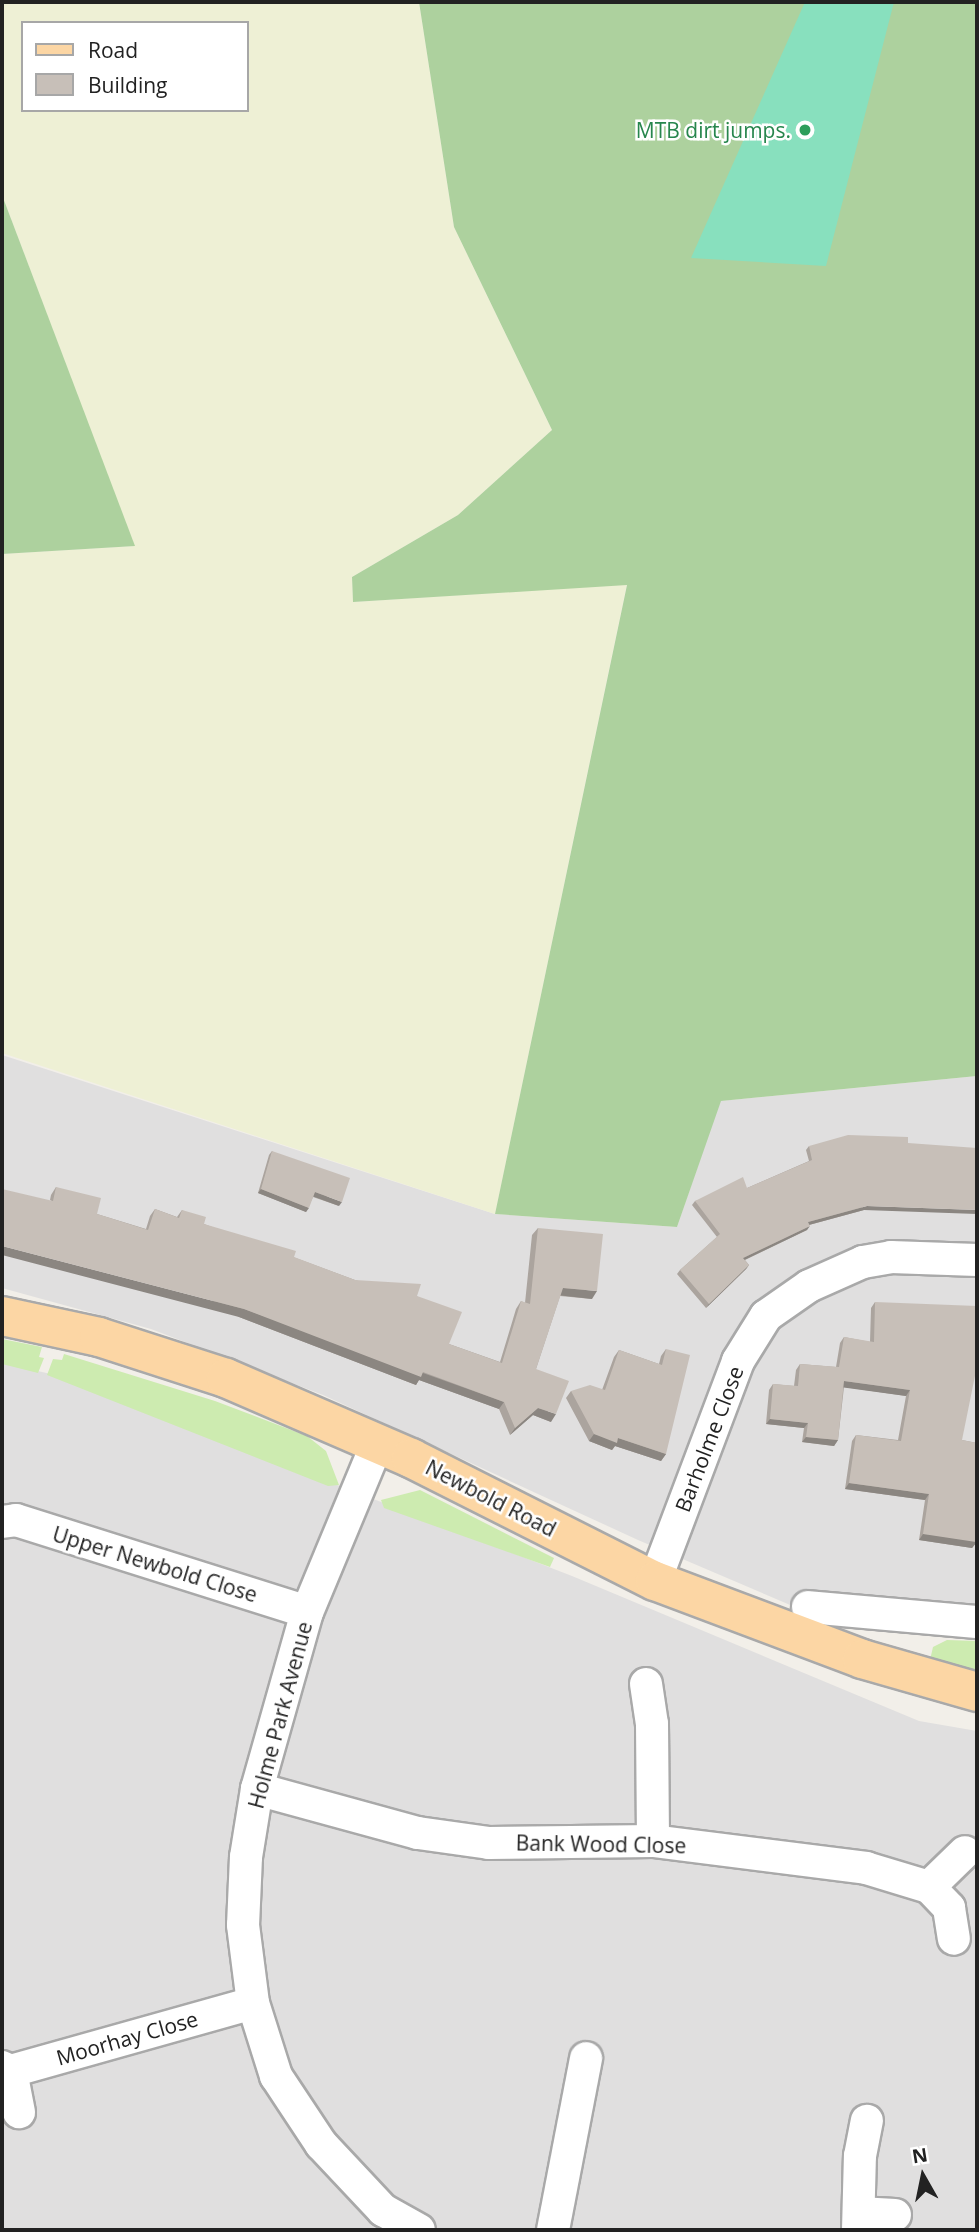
<!DOCTYPE html>
<style>
body{margin:0}
#map{position:relative;width:979px;height:2232px;overflow:hidden;background:#f2efe9;font-family:"Open Sans",sans-serif}
div>[style]{position:absolute}
.residential>*{inset:0;background:#e0dfdf}
.farmland>*{inset:0;background:#eef0d5}
.grass>*{inset:0;background:#cdebb0}
.forest>*{inset:0;background:#add19e}
.pitch>*{inset:0;background:#88e0be}
.roads{filter:drop-shadow(2px 0 #a9a9a9) drop-shadow(-2px 0 #a9a9a9) drop-shadow(0 2px #a9a9a9) drop-shadow(0 -2px #a9a9a9)}
.minor>*{height:32px;margin:-16px;padding:0 16px;transform-origin:16px;border-radius:16px;background:#fff}
.major>*{height:38px;margin:-19px;padding:0 19px;transform-origin:19px;border-radius:19px;background:#fcd6a4}
.wall>*{inset:0;background:#aba49e}
.shaded-wall>*{inset:0;background:#8b8681}
.building>*{inset:0;background:#c7bfb8}
.dots>*{width:19px;height:19px;translate:-50% -50%;box-sizing:border-box;border:4px solid #fff;border-radius:50%}
span{translate:-50% -50%;white-space:nowrap;text-align:center;line-height:1.15;-webkit-text-stroke:5px #fff;paint-order:stroke}
.leisure-label{font-size:21px;color:#27864d}
.right{translate:-100% -50%;text-align:right}
.street-label{font-size:21px;color:#222}
.frame{position:absolute;inset:0;border:4px solid #222;pointer-events:none}
.legend{position:absolute;left:21px;top:21px;width:228px;height:91px;box-sizing:border-box;background:#fff;border:2px solid #a7a7a7;margin:0;padding:9px 12px;list-style:none;font-size:21px;color:#222}
.legend li{display:flex;align-items:center;gap:14px;height:35px}
.legend b{width:35px;border:2px solid #a7a7a7}
.north{position:absolute;left:888px;top:2141px;width:70px;height:70px;-webkit-text-stroke:5px #fff;paint-order:stroke;rotate:351deg;font-size:19px;font-weight:700;line-height:28px;text-align:center;color:#222}
.north::after{content:'';display:block;margin:auto;width:24px;height:32px;background:#222;clip-path:polygon(50% 0,100% 100%,50% 72%,0 100%)}
</style>
<div id="map">
<div class="residential">
<div style="clip-path:polygon(2px 1055px,495px 1214px,677px 1227px,720px 1101px,977px 1076px,977px 1622px,823px 1619px,638px 1540px,323px 1395px,151px 1329px,2px 1288px)"></div>
<div style="clip-path:polygon(2px 1363px,51px 1374px,572px 1576px,919px 1721px,977px 1731px,977px 2230px,2px 2230px)"></div>
</div>
<div class="farmland">
<div style="clip-path:polygon(evenodd,2px 2px,419px 2px,454px 227px,552px 430px,458px 515px,352px 577px,353px 602px,627px 584px,495px 1214px,2px 1053px,2px 554px,134px 546px,2px 195px,2px 2px,23px 23px,247px 23px,247px 110px,23px 110px,23px 23px)"></div>
</div>
<div class="grass">
<div style="clip-path:polygon(2px 1339px,42px 1347px,39px 1357px,44px 1358px,38px 1373px,2px 1364px)"></div>
<div style="clip-path:polygon(64px 1354px,215px 1401px,307px 1436px,326px 1451px,339px 1485px,328px 1486px,47px 1375px,53px 1359px,62px 1360px)"></div>
<div style="clip-path:polygon(420px 1490px,554px 1558px,550px 1567px,384px 1508px,381px 1500px)"></div>
<div style="clip-path:polygon(947px 1640px,977px 1641px,977px 1680px,930px 1660px,933px 1647px)"></div>
</div>
<div class="forest">
<div style="clip-path:polygon(419px 2px,977px 2px,977px 1076px,721px 1101px,677px 1227px,495px 1214px,627px 585px,353px 602px,352px 577px,458px 515px,552px 430px,454px 227px)"></div>
<div style="clip-path:polygon(2px 195px,135px 546px,2px 554px)"></div>
</div>
<div class="pitch">
<div style="clip-path:polygon(805px 2px,894px 2px,826px 266px,691px 258px)"></div>
</div>
<div class="roads">
<div class="minor">
<div style="left:377px;top:1444px;width:182px;rotate:112.6deg"></div>
<div style="left:307px;top:1612px;width:184px;rotate:105.8deg"></div>
<div style="left:257px;top:1789px;width:69px;rotate:99.2deg"></div>
<div style="left:246px;top:1857px;width:68px;rotate:92.5deg"></div>
<div style="left:243px;top:1925px;width:79px;rotate:82.7deg"></div>
<div style="left:253px;top:2003px;width:77px;rotate:72.5deg"></div>
<div style="left:276px;top:2076px;width:82px;rotate:56.5deg"></div>
<div style="left:321px;top:2144px;width:91px;rotate:46.8deg"></div>
<div style="left:383px;top:2210px;width:41px;rotate:29.1deg"></div>
<div style="left:2px;top:1522px;width:14px;rotate:-8deg"></div>
<div style="left:16px;top:1520px;width:305px;rotate:17.5deg"></div>
<div style="left:655px;top:1581px;width:235px;rotate:-69.3deg"></div>
<div style="left:738px;top:1361px;width:53px;rotate:-58.1deg"></div>
<div style="left:766px;top:1316px;width:52px;rotate:-34.9deg"></div>
<div style="left:809px;top:1286px;width:59px;rotate:-24deg"></div>
<div style="left:863px;top:1262px;width:28px;rotate:-10deg"></div>
<div style="left:891px;top:1257px;width:86px;rotate:2deg"></div>
<div style="left:808px;top:1607px;width:170px;rotate:5.1deg"></div>
<div style="left:646px;top:1684px;width:40px;rotate:81.5deg"></div>
<div style="left:652px;top:1724px;width:117px;rotate:89.5deg"></div>
<div style="left:257px;top:1789px;width:167px;rotate:15.3deg"></div>
<div style="left:418px;top:1833px;width:72px;rotate:8deg"></div>
<div style="left:489px;top:1843px;width:164px;rotate:-0.7deg"></div>
<div style="left:653px;top:1841px;width:215px;rotate:7.2deg"></div>
<div style="left:866px;top:1868px;width:66px;rotate:16.8deg"></div>
<div style="left:929px;top:1887px;width:29px;rotate:46deg"></div>
<div style="left:949px;top:1908px;width:31px;rotate:81deg"></div>
<div style="left:929px;top:1887px;width:50px;rotate:-44.2deg"></div>
<div style="left:2px;top:2067px;width:10px;rotate:24deg"></div>
<div style="left:11px;top:2071px;width:251px;rotate:-15.7deg"></div>
<div style="left:11px;top:2071px;width:42px;rotate:79deg"></div>
<div style="left:859px;top:2213px;width:36px;rotate:3deg"></div>
<div style="left:553px;top:2230px;width:175px;rotate:-79.1deg"></div>
<div style="left:858px;top:2230px;width:74px;rotate:-88.5deg"></div>
<div style="left:860px;top:2156px;width:36px;rotate:-79deg"></div>
</div>
<div class="major">
<div style="left:2px;top:1316px;width:99px;rotate:12.2deg"></div>
<div style="left:99px;top:1337px;width:133px;rotate:17.9deg"></div>
<div style="left:226px;top:1378px;width:202px;rotate:23.4deg"></div>
<div style="left:411px;top:1458px;width:273px;rotate:26.8deg"></div>
<div style="left:655px;top:1581px;width:221px;rotate:20.6deg"></div>
<div style="left:862px;top:1659px;width:120px;rotate:16deg"></div>
</div>
</div>
<div class="wall">
<div style="clip-path:polygon(809px 1146px,864px 1210px,809px 1225px,807px 1230px,745px 1260px,749px 1265px,746px 1269px,706px 1308px,677px 1274px,680px 1270px,717px 1237px,692px 1205px,695px 1201px,747px 1188px,809px 1161px,806px 1150px)"></div>
<div style="clip-path:polygon(272px 1151px,339px 1206px,313px 1197px,306px 1212px,258px 1193px,269px 1155px)"></div>
<div style="clip-path:polygon(56px 1187px,97px 1214px,146px 1229px,150px 1216px,155px 1209px,177px 1217px,182px 1210px,204px 1224px,355px 1280px,417px 1296px,449px 1344px,500px 1362px,516px 1309px,521px 1301px,525px 1303px,532px 1235px,538px 1228px,592px 1299px,560px 1296px,536px 1369px,551px 1422px,533px 1415px,510px 1435px,499px 1409px,419px 1380px,416px 1385px,239px 1317px,50px 1200px,51px 1195px)"></div>
<div style="clip-path:polygon(875px 1302px,962px 1440px,977px 1443px,977px 1543px,976px 1543px,972px 1548px,919px 1540px,925px 1500px,845px 1489px,852px 1441px,856px 1435px,898px 1440px,906px 1396px,844px 1387px,838px 1440px,834px 1446px,802px 1442px,804px 1428px,766px 1424px,769px 1390px,773px 1384px,794px 1386px,796px 1370px,800px 1364px,836px 1367px,840px 1343px,844px 1337px,870px 1342px,871px 1308px)"></div>
<div style="clip-path:polygon(666px 1349px,666px 1454px,661px 1461px,615px 1446px,612px 1450px,589px 1441px,566px 1398px,571px 1391px,602px 1390px,614px 1357px,619px 1350px,659px 1364px,661px 1356px)"></div>
</div>
<div class="shaded-wall">
<div style="clip-path:polygon(261px 1189px,309px 1208px,306px 1212px,258px 1193px)"></div>
<div style="clip-path:polygon(315px 1192px,342px 1202px,339px 1206px,312px 1196px)"></div>
<div style="clip-path:polygon(867px 1206px,977px 1210px,977px 1214px,864px 1210px,805px 1226px,808px 1222px)"></div>
<div style="clip-path:polygon(810px 1226px,807px 1230px,740px 1262px,743px 1258px)"></div>
<div style="clip-path:polygon(2px 1246px,244px 1309px,504px 1402px,499px 1409px,419px 1380px,416px 1385px,239px 1317px,2px 1255px)"></div>
<div style="clip-path:polygon(749px 1265px,746px 1269px,706px 1308px,709px 1304px)"></div>
<div style="clip-path:polygon(563px 1288px,597px 1291px,592px 1299px,557px 1295px)"></div>
<div style="clip-path:polygon(844px 1381px,910px 1390px,906px 1396px,840px 1387px)"></div>
<div style="clip-path:polygon(538px 1408px,556px 1414px,551px 1422px,533px 1415px,510px 1435px,515px 1428px)"></div>
<div style="clip-path:polygon(770px 1419px,808px 1423px,804px 1428px,766px 1424px)"></div>
<div style="clip-path:polygon(594px 1434px,618px 1438px,666px 1454px,661px 1461px,615px 1446px,612px 1450px,589px 1441px)"></div>
<div style="clip-path:polygon(806px 1437px,838px 1440px,834px 1446px,802px 1442px)"></div>
<div style="clip-path:polygon(849px 1483px,929px 1494px,925px 1500px,845px 1489px)"></div>
<div style="clip-path:polygon(923px 1534px,977px 1536px,977px 1543px,976px 1543px,972px 1548px,919px 1540px)"></div>
</div>
<div class="building">
<div style="clip-path:polygon(848px 1135px,908px 1137px,908px 1143px,977px 1148px,977px 1210px,867px 1206px,808px 1222px,810px 1226px,743px 1258px,749px 1265px,709px 1304px,680px 1270px,720px 1234px,695px 1201px,743px 1177px,747px 1188px,812px 1160px,809px 1146px)"></div>
<div style="clip-path:polygon(272px 1151px,350px 1178px,342px 1202px,315px 1192px,309px 1208px,261px 1189px)"></div>
<div style="clip-path:polygon(56px 1187px,101px 1198px,97px 1214px,148px 1230px,155px 1209px,179px 1218px,182px 1210px,206px 1217px,204px 1224px,296px 1251px,294px 1257px,355px 1280px,421px 1284px,417px 1296px,462px 1312px,449px 1344px,502px 1363px,521px 1301px,530px 1304px,538px 1228px,603px 1234px,597px 1291px,563px 1288px,536px 1369px,569px 1381px,556px 1414px,538px 1408px,515px 1428px,504px 1402px,423px 1372px,421px 1377px,244px 1309px,2px 1246px,2px 1189px,53px 1201px)"></div>
<div style="clip-path:polygon(875px 1302px,977px 1306px,977px 1366px,962px 1440px,977px 1443px,977px 1536px,976px 1542px,923px 1534px,929px 1494px,849px 1483px,856px 1435px,901px 1441px,910px 1390px,844px 1381px,838px 1440px,806px 1437px,808px 1423px,770px 1419px,773px 1384px,798px 1386px,800px 1364px,839px 1367px,844px 1337px,874px 1342px)"></div>
<div style="clip-path:polygon(666px 1349px,690px 1355px,666px 1454px,618px 1438px,617px 1443px,594px 1434px,571px 1391px,590px 1385px,605px 1390px,619px 1350px,662px 1365px)"></div>
</div>
<div class="dots">
<div style="left:805px;top:130px;background:#2e9e5b"></div>
</div>
<div class="leisure-label">
<span class="right" style="left:791px;top:130px">MTB dirt jumps.</span>
</div>
<div class="street-label">
<span style="left:709px;top:1439px;rotate:-69deg">Barholme Close</span>
<span style="left:491px;top:1498px;rotate:27deg">Newbold Road</span>
<span style="left:155px;top:1564px;rotate:17deg">Upper Newbold Close</span>
<span style="left:280px;top:1715px;rotate:-75deg">Holme Park Avenue</span>
<span style="left:601px;top:1844px;rotate:1deg">Bank Wood Close</span>
<span style="left:127px;top:2038px;rotate:-16deg">Moorhay Close</span>
</div>
<div class="frame"></div>
<ul class="legend">
<li><b style="height:9px;background:#fcd6a4"></b>Road</li>
<li><b style="height:19px;background:#c7bfb8"></b>Building</li>
</ul>
<div class="north">N</div>
</div>
